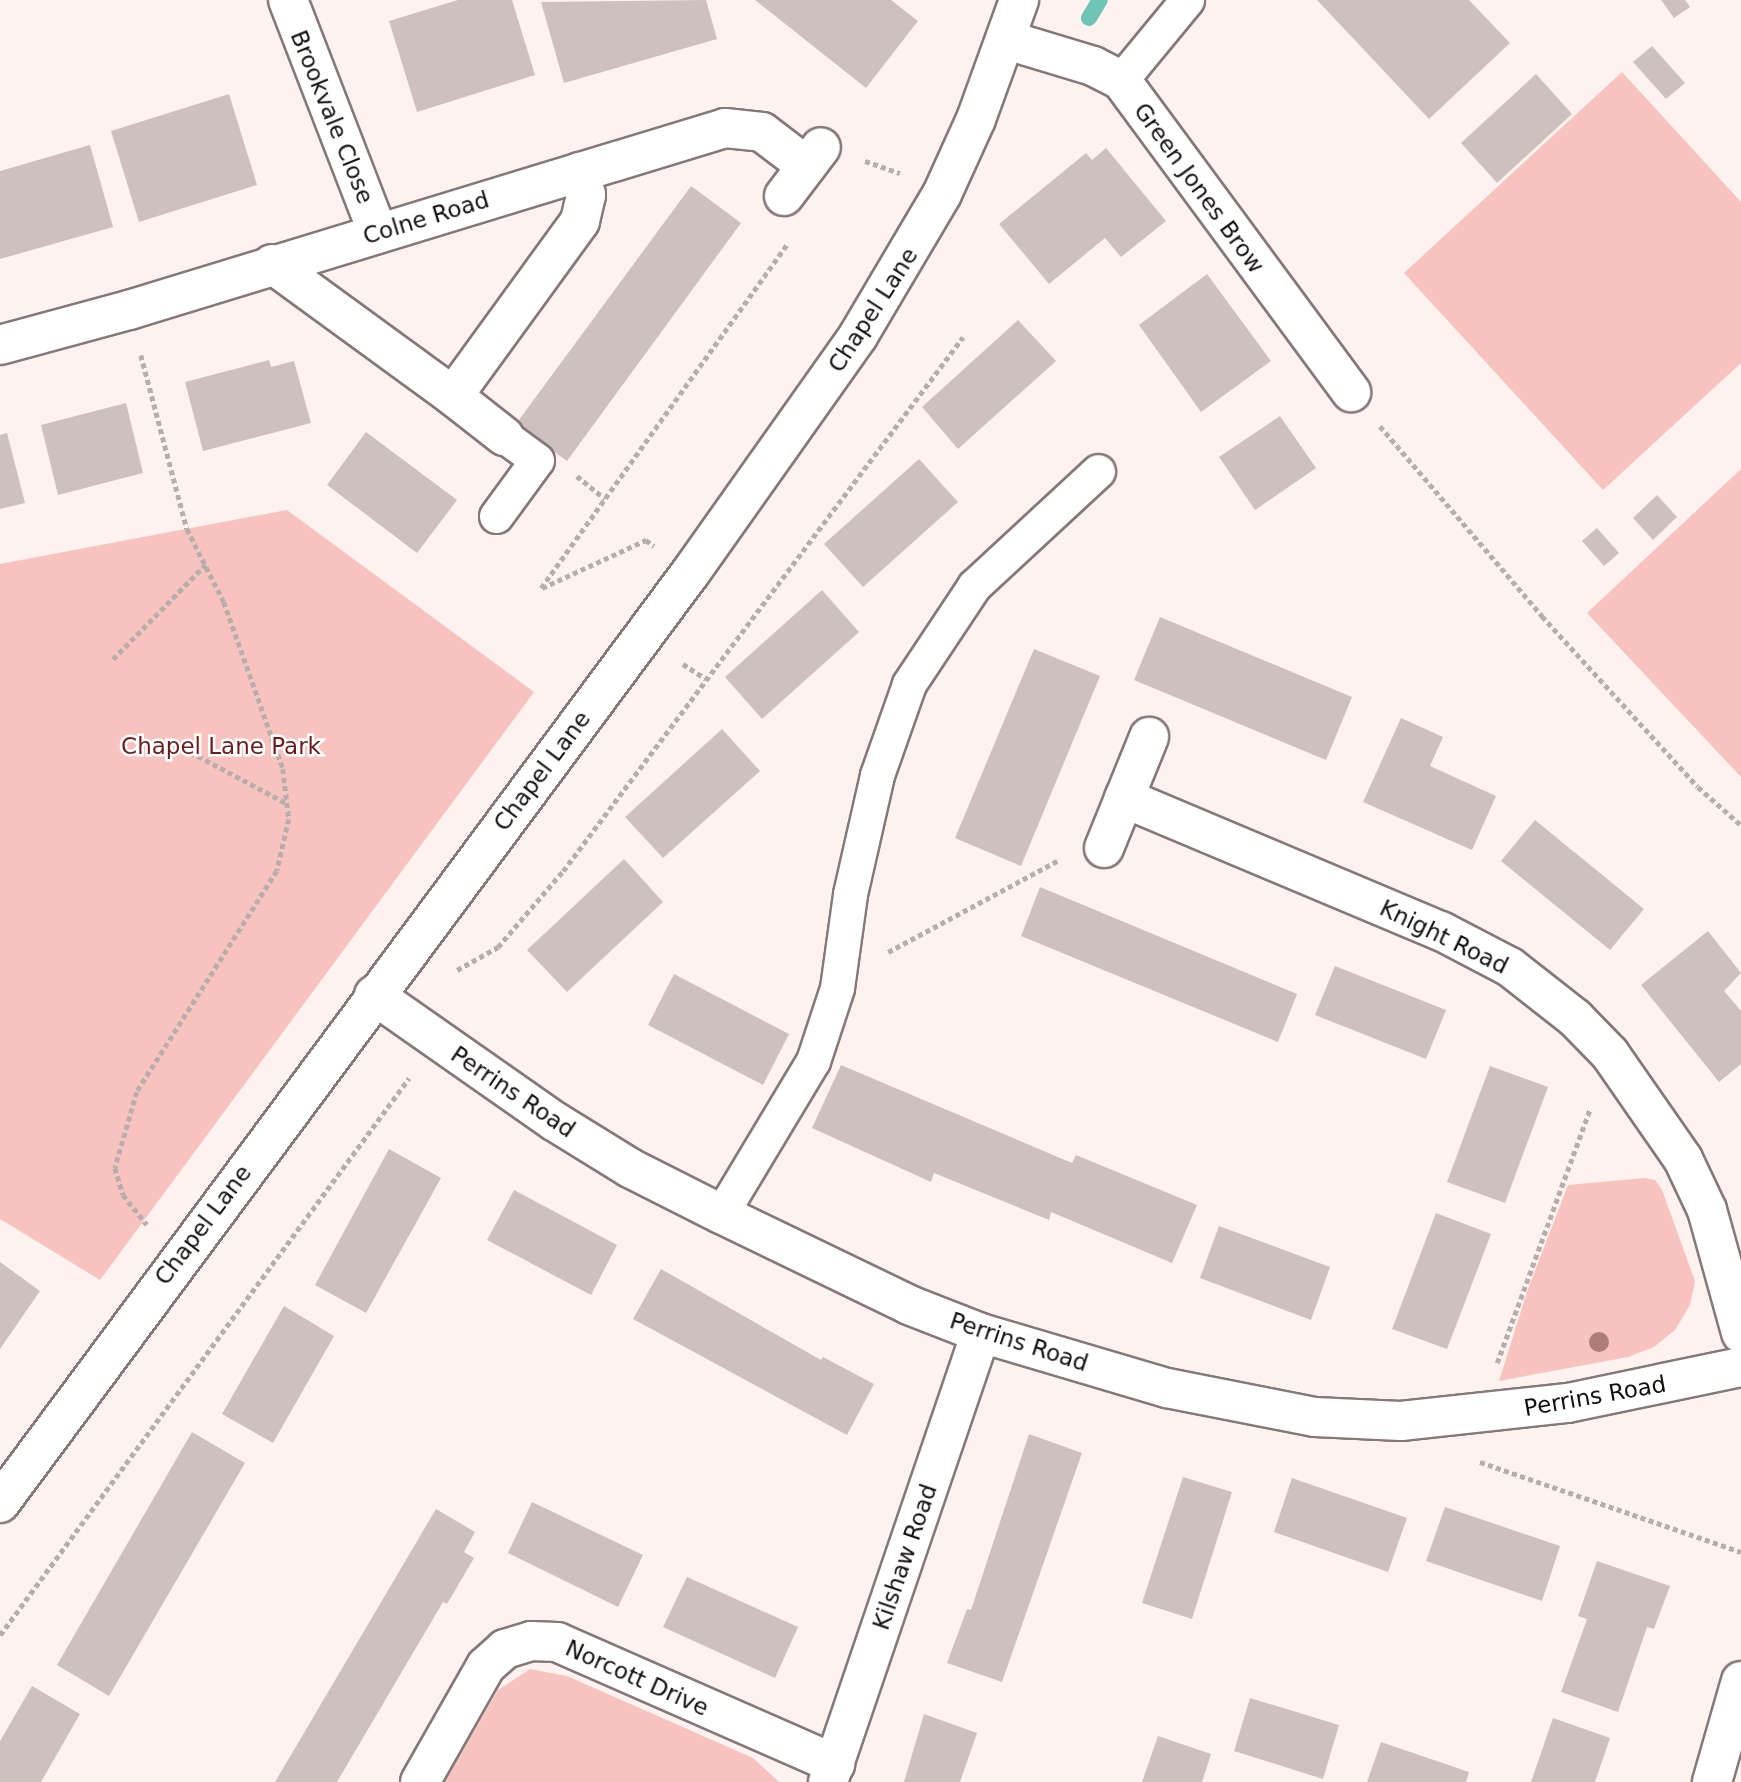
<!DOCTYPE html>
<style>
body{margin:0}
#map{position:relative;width:1741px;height:1782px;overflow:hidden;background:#fef2f0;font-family:"DejaVu Sans",sans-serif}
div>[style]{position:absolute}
.green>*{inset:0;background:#f8c3be}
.stream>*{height:16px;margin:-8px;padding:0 8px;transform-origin:8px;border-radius:8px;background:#70c4b6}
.building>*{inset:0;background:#cec0bf}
.path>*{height:4.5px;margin-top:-2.25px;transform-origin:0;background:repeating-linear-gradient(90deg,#b7aeac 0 5px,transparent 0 8.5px)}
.roads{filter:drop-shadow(2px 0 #857877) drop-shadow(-2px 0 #857877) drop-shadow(0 2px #857877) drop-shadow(0 -2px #857877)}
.lane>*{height:33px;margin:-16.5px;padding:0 16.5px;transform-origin:16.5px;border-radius:16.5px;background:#fff}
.street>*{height:38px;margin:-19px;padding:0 19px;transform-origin:19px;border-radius:19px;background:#fff}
.secondary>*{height:38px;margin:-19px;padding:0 19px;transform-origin:19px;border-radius:19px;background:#fff}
.trees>*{width:20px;height:20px;margin:-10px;border-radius:50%;background:#ae7c7b}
span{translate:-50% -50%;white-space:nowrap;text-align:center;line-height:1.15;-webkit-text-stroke:5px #fff;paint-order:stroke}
.street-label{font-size:23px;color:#140f0f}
.park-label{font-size:23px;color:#6d1c1b}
</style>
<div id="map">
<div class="green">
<div style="clip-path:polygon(1622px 72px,1741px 202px,1741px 363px,1603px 490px,1404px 273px)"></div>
<div style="clip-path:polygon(1741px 469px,1741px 777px,1587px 613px)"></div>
<div style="clip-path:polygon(287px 510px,534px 692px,100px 1280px,0 1219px,0 564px)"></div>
<div style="clip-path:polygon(1645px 1178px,1655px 1180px,1662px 1190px,1695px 1281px,1690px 1305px,1675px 1330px,1654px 1347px,1628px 1357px,1499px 1381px,1528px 1289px,1568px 1185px)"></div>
<div style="clip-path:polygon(530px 1669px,567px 1676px,753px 1758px,779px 1782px,445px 1782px,498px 1690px)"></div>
</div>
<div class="stream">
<div style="left:1089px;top:18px;width:21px;rotate:-59deg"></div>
</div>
<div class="building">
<div style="clip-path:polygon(458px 0,512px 0,535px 75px,417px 112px,389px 21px)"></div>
<div style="clip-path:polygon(706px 0,717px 39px,564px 83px,541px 2px)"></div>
<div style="clip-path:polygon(755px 0,891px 0,918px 21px,866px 88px)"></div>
<div style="clip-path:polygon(1317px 0,1469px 0,1510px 43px,1429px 119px)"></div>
<div style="clip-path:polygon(1661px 0,1685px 0,1690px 7px,1674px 18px)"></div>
<div style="clip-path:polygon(1652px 46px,1685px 83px,1666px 99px,1633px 62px)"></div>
<div style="clip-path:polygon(1536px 74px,1572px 114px,1497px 183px,1461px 143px)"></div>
<div style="clip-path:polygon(229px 94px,257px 185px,139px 222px,111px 131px)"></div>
<div style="clip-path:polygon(90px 145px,113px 227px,0 259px,0 171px)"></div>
<div style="clip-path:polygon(1106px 148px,1166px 221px,1121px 257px,1105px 238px,1049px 284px,999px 224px,1086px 153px,1092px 160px)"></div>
<div style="clip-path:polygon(691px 186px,741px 223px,567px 461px,516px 424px)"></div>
<div style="clip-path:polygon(1207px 274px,1271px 361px,1201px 412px,1139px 325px)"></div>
<div style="clip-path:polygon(1018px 320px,1056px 361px,958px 449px,922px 407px)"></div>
<div style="clip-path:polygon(269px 360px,271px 367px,294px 361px,311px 423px,203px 451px,185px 382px)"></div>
<div style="clip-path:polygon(126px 403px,143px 473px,58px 495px,41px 425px)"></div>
<div style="clip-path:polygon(1280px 416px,1316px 468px,1255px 510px,1219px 457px)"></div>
<div style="clip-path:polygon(366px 432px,457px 500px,417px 553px,327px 485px)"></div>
<div style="clip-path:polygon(7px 433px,25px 503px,0 509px,0 435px)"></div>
<div style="clip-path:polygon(919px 459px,958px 502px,863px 587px,824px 544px)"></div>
<div style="clip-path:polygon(1657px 495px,1677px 517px,1653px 540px,1633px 518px)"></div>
<div style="clip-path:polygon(1597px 528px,1619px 553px,1604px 566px,1582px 541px)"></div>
<div style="clip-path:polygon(822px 590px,859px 632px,762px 719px,725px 677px)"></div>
<div style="clip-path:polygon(1160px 617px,1352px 697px,1326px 760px,1134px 680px)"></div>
<div style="clip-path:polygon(1034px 649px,1100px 676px,1021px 866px,955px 838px)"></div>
<div style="clip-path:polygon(1401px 718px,1443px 737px,1430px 766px,1496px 796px,1472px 850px,1363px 802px)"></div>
<div style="clip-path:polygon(722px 729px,760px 771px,663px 858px,625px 817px)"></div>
<div style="clip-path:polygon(1535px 820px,1644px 909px,1610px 950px,1501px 861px)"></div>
<div style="clip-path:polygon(624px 859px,663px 902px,567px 992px,527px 950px)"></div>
<div style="clip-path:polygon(1040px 887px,1297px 994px,1278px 1042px,1021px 936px)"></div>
<div style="clip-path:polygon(1708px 931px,1741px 973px,1724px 991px,1741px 1011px,1741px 1064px,1719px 1082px,1641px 985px)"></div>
<div style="clip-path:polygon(1335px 966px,1446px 1010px,1426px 1059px,1315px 1015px)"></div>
<div style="clip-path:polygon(674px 974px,789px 1034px,763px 1085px,648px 1025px)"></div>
<div style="clip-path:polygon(841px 1065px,1072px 1163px,1076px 1155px,1197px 1205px,1172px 1263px,1051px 1212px,1049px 1220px,934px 1173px,931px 1182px,812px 1128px)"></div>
<div style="clip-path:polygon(1490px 1066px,1548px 1087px,1505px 1203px,1447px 1182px)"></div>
<div style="clip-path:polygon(389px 1149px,441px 1178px,366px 1313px,315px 1285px)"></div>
<div style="clip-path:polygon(514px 1190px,617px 1245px,591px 1295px,487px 1240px)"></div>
<div style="clip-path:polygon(1436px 1213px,1491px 1234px,1447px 1349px,1392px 1329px)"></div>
<div style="clip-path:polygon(1219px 1226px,1330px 1267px,1311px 1320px,1200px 1278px)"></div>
<div style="clip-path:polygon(0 1262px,40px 1291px,0 1349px)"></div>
<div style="clip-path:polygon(661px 1269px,821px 1360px,823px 1357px,874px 1384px,847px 1435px,633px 1319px)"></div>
<div style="clip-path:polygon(284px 1306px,334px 1336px,273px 1443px,222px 1414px)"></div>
<div style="clip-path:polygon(192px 1432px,245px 1463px,109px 1696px,57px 1665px)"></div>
<div style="clip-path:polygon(1029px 1434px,1082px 1453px,1002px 1682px,947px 1663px,967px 1609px,971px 1610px)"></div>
<div style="clip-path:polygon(1183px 1477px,1232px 1492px,1192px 1619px,1142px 1603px)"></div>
<div style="clip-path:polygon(1292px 1478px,1407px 1518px,1388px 1572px,1274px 1532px)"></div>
<div style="clip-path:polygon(532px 1502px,643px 1555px,618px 1607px,508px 1553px)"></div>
<div style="clip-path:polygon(1445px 1507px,1560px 1546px,1542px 1601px,1426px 1561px)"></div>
<div style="clip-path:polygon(436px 1509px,475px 1532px,464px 1552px,474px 1558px,447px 1604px,443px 1602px,337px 1782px,275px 1782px)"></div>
<div style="clip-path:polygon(1597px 1561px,1670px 1586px,1654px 1629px,1647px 1627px,1618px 1712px,1561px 1692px,1587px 1619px,1578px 1616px)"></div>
<div style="clip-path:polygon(687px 1577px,798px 1627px,775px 1678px,663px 1627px)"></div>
<div style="clip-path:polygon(32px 1686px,80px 1714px,41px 1782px,0 1782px,0 1741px)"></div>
<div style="clip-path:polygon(1250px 1698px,1339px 1725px,1323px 1779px,1234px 1751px)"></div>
<div style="clip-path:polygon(924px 1714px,977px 1733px,960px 1782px,904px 1782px)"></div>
<div style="clip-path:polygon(1553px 1718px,1610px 1738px,1595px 1782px,1531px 1782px)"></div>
<div style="clip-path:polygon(1158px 1736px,1211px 1754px,1202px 1782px,1142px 1782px)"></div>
<div style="clip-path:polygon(1381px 1742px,1469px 1772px,1466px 1782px,1367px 1782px)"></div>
</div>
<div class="path">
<div style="left:865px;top:161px;width:37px;rotate:19deg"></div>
<div style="left:141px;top:355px;width:180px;rotate:75.2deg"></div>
<div style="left:187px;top:529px;width:82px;rotate:63.1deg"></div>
<div style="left:224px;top:602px;width:177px;rotate:70.5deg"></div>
<div style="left:283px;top:769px;width:50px;rotate:83.2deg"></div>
<div style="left:289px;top:819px;width:53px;rotate:103deg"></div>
<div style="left:277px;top:871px;width:262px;rotate:122.4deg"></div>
<div style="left:137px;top:1092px;width:79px;rotate:106.1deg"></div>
<div style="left:115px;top:1168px;width:28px;rotate:73deg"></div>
<div style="left:123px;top:1195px;width:38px;rotate:51deg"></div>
<div style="left:1380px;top:426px;width:250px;rotate:49.5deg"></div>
<div style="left:1542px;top:616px;width:231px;rotate:47.6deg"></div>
<div style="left:1698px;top:787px;width:57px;rotate:41.5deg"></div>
<div style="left:577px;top:476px;width:36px;rotate:39deg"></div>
<div style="left:541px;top:588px;width:422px;rotate:-54.4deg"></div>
<div style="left:542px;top:588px;width:115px;rotate:-24.8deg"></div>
<div style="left:646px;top:540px;width:10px;rotate:37deg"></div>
<div style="left:113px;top:659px;width:132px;rotate:-45.6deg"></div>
<div style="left:683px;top:664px;width:27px;rotate:33deg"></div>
<div style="left:168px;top:740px;width:134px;rotate:28.1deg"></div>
<div style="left:888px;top:952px;width:194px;rotate:-28.3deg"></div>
<div style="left:457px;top:970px;width:47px;rotate:-29.3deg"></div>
<div style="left:498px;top:947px;width:100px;rotate:-49.5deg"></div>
<div style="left:563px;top:871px;width:667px;rotate:-53.16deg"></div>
<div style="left:1497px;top:1363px;width:270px;rotate:-69.9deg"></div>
<div style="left:1480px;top:1462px;width:276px;rotate:19deg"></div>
<div style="left:0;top:1635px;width:691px;rotate:-53.71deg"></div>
</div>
<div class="roads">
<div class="lane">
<div style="left:1121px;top:80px;width:104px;rotate:-50.5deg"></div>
<div style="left:496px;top:516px;width:69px;rotate:-53.8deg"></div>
<div style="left:537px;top:460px;width:41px;rotate:-144deg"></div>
<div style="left:721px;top:1214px;width:179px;rotate:-59deg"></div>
<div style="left:813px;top:1061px;width:77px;rotate:-71.8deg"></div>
<div style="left:837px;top:988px;width:95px;rotate:-82.1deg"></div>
<div style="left:850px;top:894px;width:122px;rotate:-77.2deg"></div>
<div style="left:877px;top:775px;width:96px;rotate:-70.6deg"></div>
<div style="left:909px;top:684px;width:118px;rotate:-56.4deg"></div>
<div style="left:974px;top:586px;width:169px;rotate:-42.8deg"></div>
</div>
<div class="street">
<div style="left:288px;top:0;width:250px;rotate:68.9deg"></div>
<div style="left:1007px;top:40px;width:90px;rotate:16.8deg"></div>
<div style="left:1093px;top:66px;width:31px;rotate:27deg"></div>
<div style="left:1121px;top:80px;width:388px;rotate:53.6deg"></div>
<div style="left:784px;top:196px;width:61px;rotate:-52.9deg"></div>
<div style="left:272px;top:264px;width:224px;rotate:36.1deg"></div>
<div style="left:453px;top:396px;width:216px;rotate:-54deg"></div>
<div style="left:580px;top:221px;width:27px;rotate:-77deg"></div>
<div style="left:586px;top:195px;width:24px;rotate:-105deg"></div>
<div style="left:0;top:345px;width:134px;rotate:-15.2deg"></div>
<div style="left:129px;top:310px;width:623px;rotate:-16.98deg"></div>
<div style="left:725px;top:128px;width:37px;rotate:6deg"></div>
<div style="left:762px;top:132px;width:56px;rotate:37.1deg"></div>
<div style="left:453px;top:396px;width:65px;rotate:38.1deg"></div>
<div style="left:1124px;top:798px;width:344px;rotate:22.8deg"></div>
<div style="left:1441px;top:931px;width:78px;rotate:27.6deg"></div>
<div style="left:1510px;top:967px;width:83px;rotate:38.1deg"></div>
<div style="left:1575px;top:1018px;width:50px;rotate:45.8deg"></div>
<div style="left:1610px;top:1054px;width:128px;rotate:55.2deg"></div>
<div style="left:1683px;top:1159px;width:56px;rotate:64.8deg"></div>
<div style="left:1707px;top:1210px;width:128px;rotate:74.5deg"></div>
<div style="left:1104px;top:848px;width:120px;rotate:-67.9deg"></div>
<div style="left:374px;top:995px;width:220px;rotate:35deg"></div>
<div style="left:554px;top:1121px;width:89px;rotate:31.7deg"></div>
<div style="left:630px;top:1168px;width:102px;rotate:26.8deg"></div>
<div style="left:721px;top:1214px;width:209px;rotate:25.8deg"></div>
<div style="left:909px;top:1305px;width:77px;rotate:21.3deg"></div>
<div style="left:981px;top:1333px;width:194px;rotate:16.5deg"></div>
<div style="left:1167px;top:1388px;width:151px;rotate:11.1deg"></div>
<div style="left:1315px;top:1417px;width:86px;rotate:2.7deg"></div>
<div style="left:1401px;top:1421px;width:168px;rotate:-6.2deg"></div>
<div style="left:1568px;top:1403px;width:177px;rotate:-11.8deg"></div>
<div style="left:420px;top:1782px;width:133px;rotate:-60.4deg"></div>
<div style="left:486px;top:1666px;width:25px;rotate:-42deg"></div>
<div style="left:505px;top:1649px;width:27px;rotate:-17deg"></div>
<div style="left:531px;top:1641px;width:26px;rotate:2deg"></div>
<div style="left:557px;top:1642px;width:304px;rotate:23.7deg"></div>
<div style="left:828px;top:1782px;width:474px;rotate:-71.2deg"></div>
<div style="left:1712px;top:1782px;width:105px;rotate:-74deg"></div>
</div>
<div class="secondary">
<div style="left:0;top:1503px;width:1159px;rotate:-53.42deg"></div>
<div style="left:691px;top:572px;width:289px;rotate:-54.7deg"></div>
<div style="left:858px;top:336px;width:165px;rotate:-59.4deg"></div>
<div style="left:942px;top:194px;width:82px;rotate:-65.6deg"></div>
<div style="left:976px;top:119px;width:127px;rotate:-70.1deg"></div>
</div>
</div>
<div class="trees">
<div style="left:1599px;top:1342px"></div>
</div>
<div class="street-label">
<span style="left:332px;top:117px;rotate:68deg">Brookvale Close</span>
<span style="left:1199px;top:188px;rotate:54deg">Green Jones Brow</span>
<span style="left:426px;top:218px;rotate:-17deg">Colne Road</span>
<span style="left:873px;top:310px;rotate:-57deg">Chapel Lane</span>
<span style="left:542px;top:771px;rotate:-53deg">Chapel Lane</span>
<span style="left:1444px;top:937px;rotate:26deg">Knight Road</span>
<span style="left:513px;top:1092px;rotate:34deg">Perrins Road</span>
<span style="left:203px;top:1225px;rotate:-53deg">Chapel Lane</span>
<span style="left:1019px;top:1342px;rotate:18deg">Perrins Road</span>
<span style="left:1595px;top:1396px;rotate:-10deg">Perrins Road</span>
<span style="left:905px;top:1557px;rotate:-71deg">Kilshaw Road</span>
<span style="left:637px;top:1678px;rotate:24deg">Norcott Drive</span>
</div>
<div class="park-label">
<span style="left:221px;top:746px">Chapel Lane Park</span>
</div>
</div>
